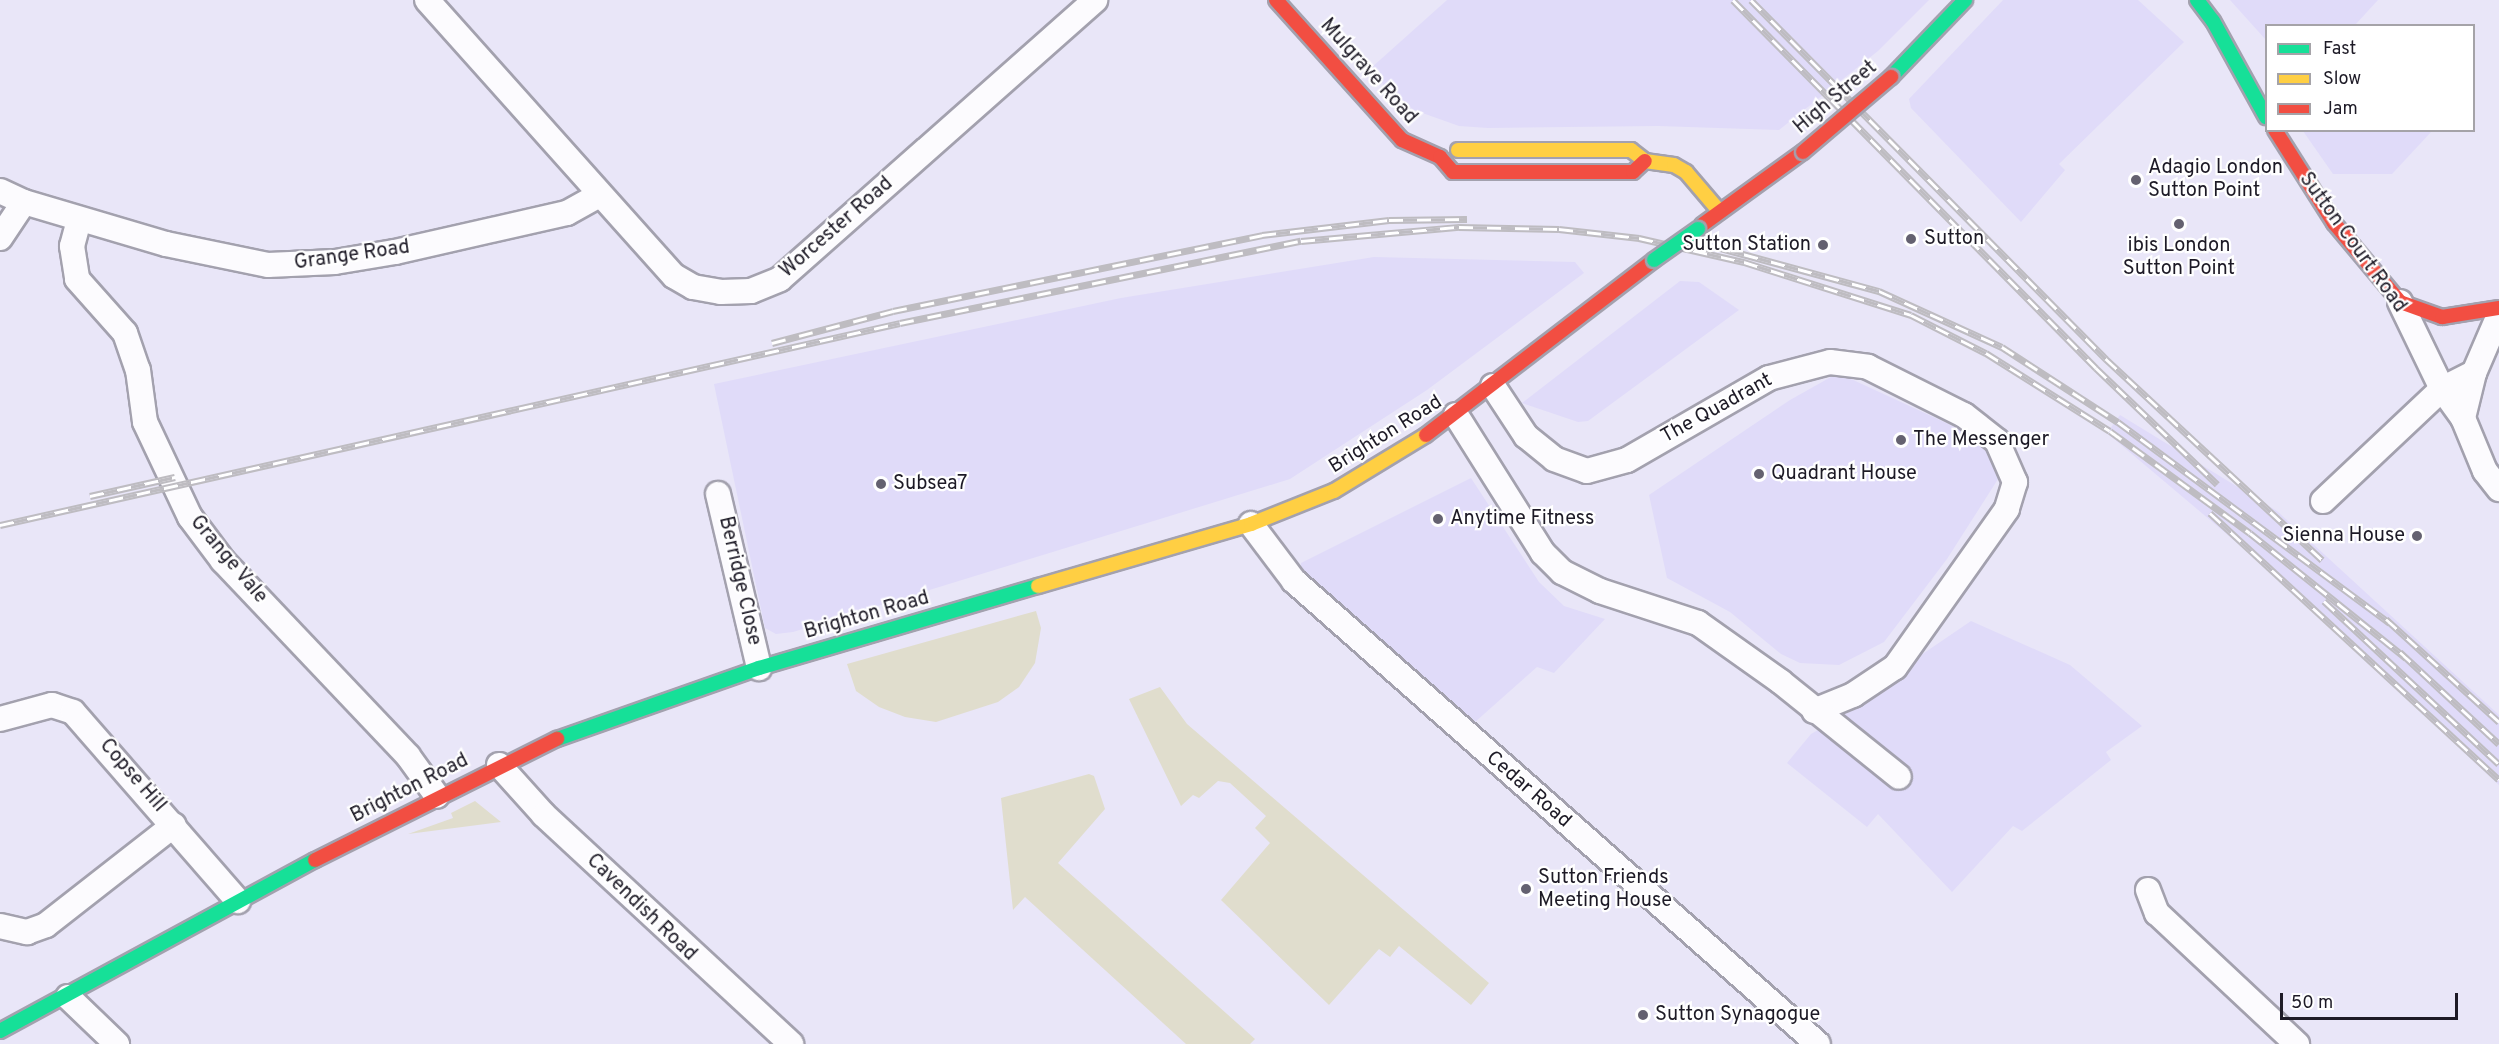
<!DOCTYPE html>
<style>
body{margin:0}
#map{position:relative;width:2499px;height:1044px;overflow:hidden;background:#e9e6f8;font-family:Overpass,sans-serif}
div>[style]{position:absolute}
.built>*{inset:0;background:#e0dbf9}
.green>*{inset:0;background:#e0ddcd}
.roads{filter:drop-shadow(2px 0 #a3a1ae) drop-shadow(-2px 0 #a3a1ae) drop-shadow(0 2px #a3a1ae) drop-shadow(0 -2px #a3a1ae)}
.street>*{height:24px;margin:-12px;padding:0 12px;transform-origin:12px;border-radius:12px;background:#fcfbfe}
.fast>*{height:14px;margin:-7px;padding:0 7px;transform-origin:7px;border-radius:7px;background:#16e098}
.slow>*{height:14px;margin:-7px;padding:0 7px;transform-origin:7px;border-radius:7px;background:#ffcf43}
.jam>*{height:14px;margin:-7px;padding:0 7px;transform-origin:7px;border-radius:7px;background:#f24e42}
.rail>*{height:7px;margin-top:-3.5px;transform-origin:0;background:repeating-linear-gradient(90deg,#fff 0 14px,#bebcc1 0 28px);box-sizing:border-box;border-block:2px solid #bebcc1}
.bridges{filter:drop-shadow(2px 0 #a3a1ae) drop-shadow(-2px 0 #a3a1ae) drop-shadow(0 2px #a3a1ae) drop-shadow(0 -2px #a3a1ae)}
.fast-bridge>*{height:14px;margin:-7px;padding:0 7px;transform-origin:7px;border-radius:7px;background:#16e098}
.jam-bridge>*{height:14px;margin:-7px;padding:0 7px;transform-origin:7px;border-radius:7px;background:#f24e42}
.dots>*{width:16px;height:16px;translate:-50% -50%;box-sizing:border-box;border:3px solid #fff;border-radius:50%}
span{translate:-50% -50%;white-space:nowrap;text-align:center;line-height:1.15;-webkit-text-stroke:4.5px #fff;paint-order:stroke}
.street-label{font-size:20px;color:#1d1a26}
.poi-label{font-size:20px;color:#1d1a26}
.left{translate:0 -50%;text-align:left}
.right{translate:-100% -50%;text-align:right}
.legend{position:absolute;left:2265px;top:24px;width:210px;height:108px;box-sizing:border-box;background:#fff;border:2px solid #a5a3a8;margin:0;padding:8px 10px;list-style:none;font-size:18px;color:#1d1a26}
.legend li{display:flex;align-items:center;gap:12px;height:30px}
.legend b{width:30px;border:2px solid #a5a3a8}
.scale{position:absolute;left:2280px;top:993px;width:178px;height:27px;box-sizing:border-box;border:3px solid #1d1a26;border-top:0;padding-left:8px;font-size:18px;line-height:21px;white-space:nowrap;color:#1d1a26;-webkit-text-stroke:4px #fff;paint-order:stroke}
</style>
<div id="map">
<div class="built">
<div style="clip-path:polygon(1447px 0,1929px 0,1878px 51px,1779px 130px,1658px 126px,1488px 128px,1459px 126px,1414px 110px,1389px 92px,1371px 68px)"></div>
<div style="clip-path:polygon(2003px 0,2138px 0,2184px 42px,2059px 164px,2065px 170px,2021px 222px,1911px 108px,1909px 99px)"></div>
<div style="clip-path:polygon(2230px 0,2378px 0,2355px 25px,2266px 26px,2266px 40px)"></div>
<div style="clip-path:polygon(2303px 131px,2432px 131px,2392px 174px,2333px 174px)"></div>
<div style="clip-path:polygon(1374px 257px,1575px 262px,1584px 273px,1427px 390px,1290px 479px,793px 632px,776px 634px,765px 628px,714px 384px,1121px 298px)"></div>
<div style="clip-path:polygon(1680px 281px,1699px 282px,1739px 310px,1588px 421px,1578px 422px,1522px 403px)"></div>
<div style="clip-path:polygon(1838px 373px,1981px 439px,2000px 476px,1947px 559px,1884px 642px,1839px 665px,1800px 663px,1781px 654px,1730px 612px,1667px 578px,1649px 495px,1790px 400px)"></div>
<div style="clip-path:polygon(2120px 415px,2277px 511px,2499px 715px,2499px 785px,2255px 558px,2107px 433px)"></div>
<div style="clip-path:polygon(1471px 478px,1539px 582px,1564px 606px,1605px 619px,1554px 673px,1537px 667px,1466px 730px,1301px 576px,1301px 563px)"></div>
<div style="clip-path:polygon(1971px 621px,2070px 665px,2142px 726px,2106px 752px,2111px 760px,2022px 831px,2013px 826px,1952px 892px,1878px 814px,1867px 827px,1787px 763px,1811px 734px,1866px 702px,1902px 668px)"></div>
</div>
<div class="green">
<div style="clip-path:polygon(1036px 611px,1041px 628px,1035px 663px,1019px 687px,998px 702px,936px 722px,905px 717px,879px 707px,856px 691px,847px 664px)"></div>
<div style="clip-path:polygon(1160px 687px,1187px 724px,1489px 983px,1471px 1005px,1399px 946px,1390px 957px,1379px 949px,1329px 1005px,1221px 900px,1270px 843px,1255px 828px,1266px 816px,1230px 783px,1218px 781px,1199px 798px,1193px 795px,1181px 806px,1129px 699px)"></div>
<div style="clip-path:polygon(1089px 774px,1094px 776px,1105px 809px,1058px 863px,1255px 1039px,1250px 1044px,1186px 1044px,1025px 897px,1013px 910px,1001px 798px)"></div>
<div style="clip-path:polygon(475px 801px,501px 822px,408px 834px,453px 818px,451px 813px)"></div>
</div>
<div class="roads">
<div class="street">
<div style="left:427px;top:0;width:370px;rotate:48.2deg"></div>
<div style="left:674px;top:276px;width:22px;rotate:30deg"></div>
<div style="left:693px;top:287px;width:28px;rotate:10deg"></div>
<div style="left:721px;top:292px;width:30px;rotate:-2deg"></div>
<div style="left:751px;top:291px;width:31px;rotate:-22deg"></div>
<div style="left:780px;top:279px;width:421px;rotate:-41.5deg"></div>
<div style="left:0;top:191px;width:26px;rotate:25deg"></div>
<div style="left:24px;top:202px;width:148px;rotate:16.5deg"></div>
<div style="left:166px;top:244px;width:104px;rotate:11.6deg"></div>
<div style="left:268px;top:265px;width:67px;rotate:-2.6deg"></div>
<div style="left:335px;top:262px;width:61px;rotate:-9.5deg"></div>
<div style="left:395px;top:252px;width:176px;rotate:-12.8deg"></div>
<div style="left:567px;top:213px;width:37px;rotate:-29deg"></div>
<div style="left:79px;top:220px;width:27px;rotate:105deg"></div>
<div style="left:72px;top:246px;width:33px;rotate:81deg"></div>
<div style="left:77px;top:279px;width:72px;rotate:48.4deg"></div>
<div style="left:125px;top:333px;width:39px;rotate:71deg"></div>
<div style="left:138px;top:370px;width:52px;rotate:82.3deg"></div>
<div style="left:145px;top:422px;width:105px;rotate:64.7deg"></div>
<div style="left:190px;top:517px;width:55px;rotate:53.1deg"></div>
<div style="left:223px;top:561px;width:269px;rotate:46.5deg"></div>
<div style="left:408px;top:756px;width:49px;rotate:54.1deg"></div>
<div style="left:0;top:238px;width:43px;rotate:-56.3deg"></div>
<div style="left:2400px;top:302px;width:97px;rotate:64.2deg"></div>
<div style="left:2442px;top:389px;width:36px;rotate:54deg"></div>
<div style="left:2463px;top:418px;width:57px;rotate:67.5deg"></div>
<div style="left:2485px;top:471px;width:23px;rotate:52deg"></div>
<div style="left:1493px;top:386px;width:60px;rotate:56.6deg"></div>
<div style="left:1526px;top:436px;width:36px;rotate:39deg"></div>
<div style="left:1554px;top:459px;width:35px;rotate:20deg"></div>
<div style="left:1587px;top:471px;width:41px;rotate:-15.4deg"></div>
<div style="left:1627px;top:460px;width:164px;rotate:-30deg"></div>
<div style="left:1769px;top:378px;width:63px;rotate:-14.7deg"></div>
<div style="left:1830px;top:362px;width:38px;rotate:7deg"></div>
<div style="left:1868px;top:367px;width:107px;rotate:26.6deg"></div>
<div style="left:1964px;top:415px;width:42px;rotate:38.2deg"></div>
<div style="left:1997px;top:441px;width:45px;rotate:66.3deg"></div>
<div style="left:2015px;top:482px;width:28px;rotate:107deg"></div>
<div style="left:2007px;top:509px;width:194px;rotate:125.3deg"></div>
<div style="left:1895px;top:667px;width:50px;rotate:146.3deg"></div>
<div style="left:1853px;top:695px;width:42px;rotate:157.7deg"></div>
<div style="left:1456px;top:415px;width:163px;rotate:57.8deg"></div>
<div style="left:1543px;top:553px;width:27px;rotate:45deg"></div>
<div style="left:1562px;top:572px;width:42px;rotate:26.6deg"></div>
<div style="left:1600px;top:591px;width:103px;rotate:18.1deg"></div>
<div style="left:1698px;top:623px;width:102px;rotate:35.4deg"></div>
<div style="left:1781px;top:682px;width:151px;rotate:38.8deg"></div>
<div style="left:2463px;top:418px;width:46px;rotate:-76.3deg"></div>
<div style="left:2474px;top:373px;width:63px;rotate:-66.7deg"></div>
<div style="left:718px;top:494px;width:179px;rotate:76.7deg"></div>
<div style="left:2323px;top:501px;width:163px;rotate:-43.3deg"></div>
<div style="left:2442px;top:389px;width:36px;rotate:-27deg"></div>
<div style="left:1251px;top:524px;width:71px;rotate:53deg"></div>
<div style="left:1294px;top:581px;width:699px;rotate:41.46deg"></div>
<div style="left:0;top:719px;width:54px;rotate:-15.1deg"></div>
<div style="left:52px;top:705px;width:22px;rotate:18deg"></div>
<div style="left:73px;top:712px;width:251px;rotate:48.9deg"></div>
<div style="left:499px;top:765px;width:67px;rotate:48deg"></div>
<div style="left:544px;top:815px;width:337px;rotate:42.8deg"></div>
<div style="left:2148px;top:890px;width:25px;rotate:69deg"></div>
<div style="left:2157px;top:913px;width:192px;rotate:43.1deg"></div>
<div style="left:0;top:926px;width:28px;rotate:13deg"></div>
<div style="left:27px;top:932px;width:20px;rotate:-20deg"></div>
<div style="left:46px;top:925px;width:162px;rotate:-38deg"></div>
<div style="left:68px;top:997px;width:68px;rotate:43.8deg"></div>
</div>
<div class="fast">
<div style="left:2197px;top:0;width:26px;rotate:53deg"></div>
<div style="left:2213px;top:21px;width:110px;rotate:61.1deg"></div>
<div style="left:1891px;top:77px;width:107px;rotate:-46.1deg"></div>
<div style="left:557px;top:739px;width:214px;rotate:-19.4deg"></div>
<div style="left:759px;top:668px;width:291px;rotate:-16.4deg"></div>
<div style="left:0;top:1031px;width:358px;rotate:-28.5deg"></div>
</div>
<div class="slow">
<div style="left:1458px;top:150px;width:173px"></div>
<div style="left:1631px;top:150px;width:18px;rotate:38deg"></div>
<div style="left:1645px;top:161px;width:29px;rotate:8deg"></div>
<div style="left:1674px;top:165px;width:14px;rotate:30deg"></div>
<div style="left:1686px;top:172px;width:52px;rotate:49.6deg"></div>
<div style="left:1038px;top:586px;width:222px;rotate:-16.2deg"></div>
<div style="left:1251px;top:524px;width:89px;rotate:-21.7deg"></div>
<div style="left:1334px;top:491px;width:108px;rotate:-31.3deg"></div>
</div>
<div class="jam">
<div style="left:1276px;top:0;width:188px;rotate:48deg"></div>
<div style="left:1402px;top:140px;width:42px;rotate:24.1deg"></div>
<div style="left:1440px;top:157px;width:20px;rotate:49deg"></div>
<div style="left:1453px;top:172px;width:180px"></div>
<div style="left:1633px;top:172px;width:16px;rotate:-43deg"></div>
<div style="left:2275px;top:130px;width:110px;rotate:57.6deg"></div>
<div style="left:2334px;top:223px;width:103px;rotate:50.1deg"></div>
<div style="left:2400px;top:302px;width:45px;rotate:19.7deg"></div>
<div style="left:2442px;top:317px;width:58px;rotate:-9deg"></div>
<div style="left:1702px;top:225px;width:125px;rotate:-35.9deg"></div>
<div style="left:1426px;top:435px;width:287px;rotate:-37.5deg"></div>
<div style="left:315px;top:860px;width:271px;rotate:-26.6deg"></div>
</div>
</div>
<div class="rail">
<div style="left:1733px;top:0;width:517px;rotate:45.39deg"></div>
<div style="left:2096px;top:368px;width:168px;rotate:43.8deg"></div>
<div style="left:1751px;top:0;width:505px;rotate:45.32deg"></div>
<div style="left:2106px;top:359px;width:295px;rotate:42.9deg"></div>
<div style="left:1717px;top:247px;width:168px;rotate:15.2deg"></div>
<div style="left:1879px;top:291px;width:135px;rotate:24.5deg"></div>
<div style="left:2002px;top:347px;width:138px;rotate:32.9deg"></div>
<div style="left:2118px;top:422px;width:338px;rotate:36.5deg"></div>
<div style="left:772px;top:343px;width:125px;rotate:-14.8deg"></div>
<div style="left:893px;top:311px;width:377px;rotate:-11.6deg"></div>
<div style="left:1262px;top:235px;width:128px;rotate:-6.7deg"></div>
<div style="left:1389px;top:220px;width:78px;rotate:-0.7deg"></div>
<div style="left:90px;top:496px;width:87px;rotate:-12.6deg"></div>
<div style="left:2210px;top:513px;width:393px;rotate:42.7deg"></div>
<div style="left:0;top:525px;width:922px;rotate:-12.65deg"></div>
<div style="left:900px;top:323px;width:409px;rotate:-11.6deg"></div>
<div style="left:1301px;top:241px;width:159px;rotate:-5.1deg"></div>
<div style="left:1459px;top:227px;width:100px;rotate:1.1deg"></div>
<div style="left:1559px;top:229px;width:81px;rotate:6.4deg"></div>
<div style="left:1639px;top:238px;width:108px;rotate:12.9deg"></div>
<div style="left:1744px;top:262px;width:175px;rotate:17.6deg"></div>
<div style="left:1911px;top:315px;width:84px;rotate:26.9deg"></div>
<div style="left:1986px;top:353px;width:146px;rotate:32.2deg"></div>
<div style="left:2110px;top:431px;width:173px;rotate:36.1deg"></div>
<div style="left:2250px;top:533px;width:200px;rotate:38.7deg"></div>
<div style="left:2324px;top:601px;width:239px;rotate:43deg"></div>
<div style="left:2386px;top:619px;width:153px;rotate:42.3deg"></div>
<div style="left:2400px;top:652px;width:135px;rotate:42.9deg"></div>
</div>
<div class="bridges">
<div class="fast-bridge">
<div style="left:1654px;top:260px;width:54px;rotate:-35.2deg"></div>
</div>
<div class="jam-bridge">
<div style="left:1803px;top:152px;width:116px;rotate:-40.4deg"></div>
</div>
</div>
<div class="dots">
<div style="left:2136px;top:180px;background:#646170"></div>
<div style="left:2179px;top:224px;background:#646170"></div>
<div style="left:1911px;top:239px;background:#646170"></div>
<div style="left:1823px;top:245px;background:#646170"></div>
<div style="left:1901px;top:440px;background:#646170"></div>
<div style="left:1759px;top:474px;background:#646170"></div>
<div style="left:881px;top:484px;background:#646170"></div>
<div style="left:1438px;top:519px;background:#646170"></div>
<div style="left:2417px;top:536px;background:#646170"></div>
<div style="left:1526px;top:889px;background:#646170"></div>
<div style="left:1643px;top:1015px;background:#646170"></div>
</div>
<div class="street-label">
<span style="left:1368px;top:72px;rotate:48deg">Mulgrave Road</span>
<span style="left:1836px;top:98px;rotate:-40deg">High Street</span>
<span style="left:837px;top:228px;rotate:-41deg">Worcester Road</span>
<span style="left:2352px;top:243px;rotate:54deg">Sutton Court Road</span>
<span style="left:352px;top:256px;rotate:-8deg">Grange Road</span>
<span style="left:1717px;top:409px;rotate:-29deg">The Quadrant</span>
<span style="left:1386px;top:435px;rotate:-32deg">Brighton Road</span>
<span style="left:228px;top:560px;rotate:50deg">Grange Vale</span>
<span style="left:739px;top:581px;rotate:77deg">Berridge Close</span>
<span style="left:867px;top:616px;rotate:-16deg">Brighton Road</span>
<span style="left:132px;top:776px;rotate:49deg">Copse Hill</span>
<span style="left:410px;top:789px;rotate:-27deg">Brighton Road</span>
<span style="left:1528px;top:790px;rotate:41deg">Cedar Road</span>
<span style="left:641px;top:908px;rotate:44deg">Cavendish Road</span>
</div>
<div class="poi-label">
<span class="left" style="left:2148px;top:180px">Adagio London<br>Sutton Point</span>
<span class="left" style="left:1924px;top:239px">Sutton</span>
<span class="right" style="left:1811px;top:245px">Sutton Station</span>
<span style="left:2179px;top:258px">ibis London<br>Sutton Point</span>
<span class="left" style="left:1913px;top:440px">The Messenger</span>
<span class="left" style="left:1771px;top:474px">Quadrant House</span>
<span class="left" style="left:893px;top:484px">Subsea7</span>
<span class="left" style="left:1450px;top:519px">Anytime Fitness</span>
<span class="right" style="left:2405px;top:536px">Sienna House</span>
<span class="left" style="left:1538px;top:890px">Sutton Friends<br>Meeting House</span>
<span class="left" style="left:1655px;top:1015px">Sutton Synagogue</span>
</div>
<ul class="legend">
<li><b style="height:8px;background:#16e098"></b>Fast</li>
<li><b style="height:8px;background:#ffcf43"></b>Slow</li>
<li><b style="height:8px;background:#f24e42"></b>Jam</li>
</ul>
<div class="scale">50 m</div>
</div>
